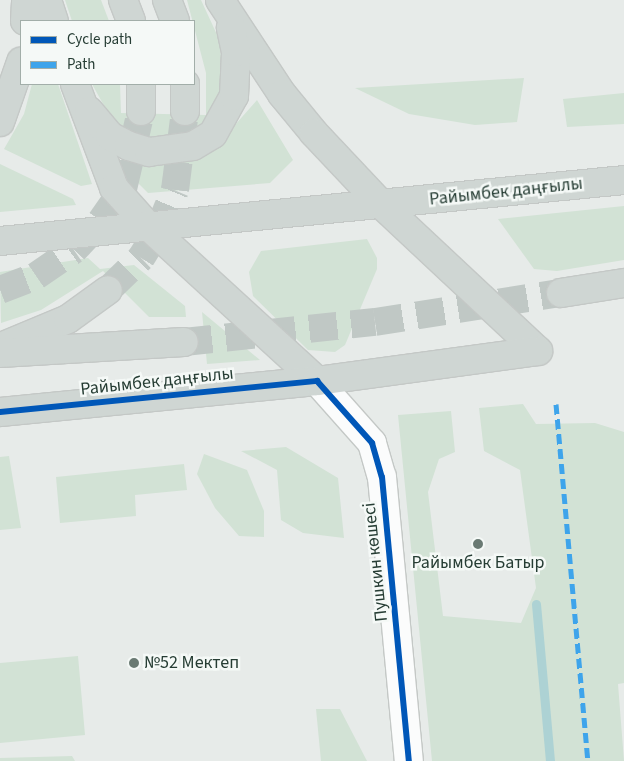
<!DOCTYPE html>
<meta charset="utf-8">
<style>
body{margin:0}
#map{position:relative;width:624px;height:761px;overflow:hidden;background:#e7ebe9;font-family:"Source Sans 3",sans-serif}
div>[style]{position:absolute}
.green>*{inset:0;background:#d2e2d5}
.stream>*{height:9px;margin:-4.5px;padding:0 4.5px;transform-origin:4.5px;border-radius:4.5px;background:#add2d4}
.major-tunnel>*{height:28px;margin-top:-14px;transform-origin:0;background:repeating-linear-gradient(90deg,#c0c8c5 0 28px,transparent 0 42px)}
.roads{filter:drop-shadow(1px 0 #c4c8c6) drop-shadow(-1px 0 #c4c8c6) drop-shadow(0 1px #c4c8c6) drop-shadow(0 -1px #c4c8c6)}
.minor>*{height:28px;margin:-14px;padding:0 14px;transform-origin:14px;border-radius:14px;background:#fbfcfc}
.major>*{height:28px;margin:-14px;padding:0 14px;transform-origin:14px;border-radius:14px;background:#cfd6d3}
.quiet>*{height:5px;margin-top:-2.5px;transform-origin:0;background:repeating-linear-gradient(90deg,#3ea4eb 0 10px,transparent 0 15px)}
.cycleway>*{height:6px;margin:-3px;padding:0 3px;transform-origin:3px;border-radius:3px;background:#0057b8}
.dots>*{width:14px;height:14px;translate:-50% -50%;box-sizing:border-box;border:2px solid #f5f9f7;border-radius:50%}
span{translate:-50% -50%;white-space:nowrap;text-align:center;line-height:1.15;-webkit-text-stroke:5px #f5f9f7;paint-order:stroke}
.street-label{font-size:18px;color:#263d34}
.poi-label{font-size:18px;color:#263d34}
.left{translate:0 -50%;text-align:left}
.legend{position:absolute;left:20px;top:20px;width:175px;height:65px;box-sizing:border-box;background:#f5f9f7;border:1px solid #a2aea9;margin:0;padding:6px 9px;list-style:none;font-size:15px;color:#263d34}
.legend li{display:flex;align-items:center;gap:10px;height:25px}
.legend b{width:25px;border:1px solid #a2aea9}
</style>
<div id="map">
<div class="green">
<div style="clip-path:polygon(65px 0,101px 0,109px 21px,72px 21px)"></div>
<div style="clip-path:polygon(187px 0,201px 0,219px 39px,225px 94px,208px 127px,171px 143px,133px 136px,112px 120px,92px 84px,120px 84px,121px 113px,206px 115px,206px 73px)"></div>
<div style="clip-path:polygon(524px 78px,517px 122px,475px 125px,409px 114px,355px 88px)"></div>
<div style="clip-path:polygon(32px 84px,58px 84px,92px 184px,81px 186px,4px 149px,24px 114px)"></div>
<div style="clip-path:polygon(624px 93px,624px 124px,567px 127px,563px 99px)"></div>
<div style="clip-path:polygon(257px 100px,293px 160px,270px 183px,148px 193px,130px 175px,121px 156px,147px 163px,198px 157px,218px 144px)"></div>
<div style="clip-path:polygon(0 164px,73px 199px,76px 205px,0 212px)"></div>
<div style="clip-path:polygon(624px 206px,624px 260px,557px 271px,534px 269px,498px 219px)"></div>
<div style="clip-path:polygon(367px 239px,377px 258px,377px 269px,345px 345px,335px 352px,308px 350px,253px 296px,249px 272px,261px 251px)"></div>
<div style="clip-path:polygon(88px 258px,100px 269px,134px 265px,185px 306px,186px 317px,149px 317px,103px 271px,41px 310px,1px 323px,0 272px)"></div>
<div style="clip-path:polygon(202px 312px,260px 360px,207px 364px)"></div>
<div style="clip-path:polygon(523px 404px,536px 424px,595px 423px,624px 432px,624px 683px,618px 684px,624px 761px,432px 761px,398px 415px,451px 411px,455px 452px,439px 459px,428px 492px,443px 616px,521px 623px,536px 588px,520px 470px,484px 451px,479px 408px)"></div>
<div style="clip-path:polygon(286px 447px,338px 478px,344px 538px,303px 533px,281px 520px,277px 470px,241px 451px)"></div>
<div style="clip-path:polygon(204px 454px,247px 470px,264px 511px,264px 537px,239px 536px,215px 508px,197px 474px)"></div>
<div style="clip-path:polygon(9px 456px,21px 528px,0 530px,0 457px)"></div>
<div style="clip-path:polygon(184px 464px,187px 490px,135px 495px,136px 516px,60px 523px,56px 477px)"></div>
<div style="clip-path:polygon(78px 656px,85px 735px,0 743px,0 663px)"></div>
<div style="clip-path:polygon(316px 709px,340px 709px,367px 761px,321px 761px)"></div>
<div style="clip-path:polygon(72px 756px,75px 761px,0 761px,0 758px)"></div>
</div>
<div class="stream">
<div style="left:536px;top:604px;width:158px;rotate:84.9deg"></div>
</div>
<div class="major-tunnel">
<div style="left:0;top:290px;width:39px;rotate:-21deg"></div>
<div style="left:36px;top:276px;width:46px;rotate:-34.4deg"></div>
<div style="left:74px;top:250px;width:40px;rotate:-47deg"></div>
<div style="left:101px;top:221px;width:39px;rotate:-55deg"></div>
<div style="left:123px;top:189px;width:80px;rotate:-77deg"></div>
<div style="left:108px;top:290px;width:46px;rotate:-44.1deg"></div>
<div style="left:141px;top:258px;width:32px;rotate:-58deg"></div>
<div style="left:158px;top:231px;width:44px;rotate:-67.5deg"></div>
<div style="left:175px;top:190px;width:80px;rotate:-82.8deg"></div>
<div style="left:184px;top:342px;width:192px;rotate:-6deg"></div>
<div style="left:375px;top:322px;width:188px;rotate:-8.9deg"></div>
</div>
<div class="roads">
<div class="minor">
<div style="left:317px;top:381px;width:83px;rotate:48.4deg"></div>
<div style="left:372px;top:443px;width:35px;rotate:74deg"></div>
<div style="left:382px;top:477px;width:285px;rotate:84.6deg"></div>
</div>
<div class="major">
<div style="left:47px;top:0;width:22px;rotate:72deg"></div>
<div style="left:123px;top:0;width:22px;rotate:69deg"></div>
<div style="left:167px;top:0;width:22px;rotate:69deg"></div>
<div style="left:220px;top:0;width:113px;rotate:56.6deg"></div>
<div style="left:282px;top:94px;width:50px;rotate:50.6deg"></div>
<div style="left:314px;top:133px;width:98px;rotate:46.7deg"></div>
<div style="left:381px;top:204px;width:215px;rotate:43.1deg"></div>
<div style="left:25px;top:21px;width:21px;rotate:-87deg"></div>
<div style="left:75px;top:84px;width:111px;rotate:69.4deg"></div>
<div style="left:114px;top:188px;width:51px;rotate:48.2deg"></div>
<div style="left:148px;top:226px;width:229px;rotate:42.5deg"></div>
<div style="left:141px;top:84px;width:27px;rotate:90deg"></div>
<div style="left:185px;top:84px;width:27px;rotate:90deg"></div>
<div style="left:89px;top:111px;width:33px;rotate:50deg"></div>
<div style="left:110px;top:136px;width:21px;rotate:28deg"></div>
<div style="left:129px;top:146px;width:21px;rotate:17deg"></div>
<div style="left:149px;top:152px;width:44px;rotate:-7.8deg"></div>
<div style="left:193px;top:146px;width:23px;rotate:-31deg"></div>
<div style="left:213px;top:134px;width:43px;rotate:-61.1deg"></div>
<div style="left:234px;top:96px;width:44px;rotate:-87.4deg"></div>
<div style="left:236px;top:52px;width:25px;rotate:-102deg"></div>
<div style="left:0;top:122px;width:64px;rotate:-70.7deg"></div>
<div style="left:0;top:241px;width:627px;rotate:-5.58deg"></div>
<div style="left:561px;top:293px;width:64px;rotate:-9deg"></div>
<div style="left:6px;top:345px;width:67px;rotate:-22.8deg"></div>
<div style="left:68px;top:319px;width:49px;rotate:-35.9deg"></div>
<div style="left:0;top:353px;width:184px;rotate:-3.4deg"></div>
<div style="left:0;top:412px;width:319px;rotate:-5.6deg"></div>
<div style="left:317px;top:381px;width:223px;rotate:-7.7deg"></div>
</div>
</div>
<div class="quiet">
<div style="left:556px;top:404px;width:358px;rotate:84.9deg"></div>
</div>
<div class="cycleway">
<div style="left:0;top:412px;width:319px;rotate:-5.6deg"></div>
<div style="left:317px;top:381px;width:83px;rotate:48.4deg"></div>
<div style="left:372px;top:443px;width:35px;rotate:74deg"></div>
<div style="left:382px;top:477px;width:285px;rotate:84.6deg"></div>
</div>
<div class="dots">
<div style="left:478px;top:544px;background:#6a7a73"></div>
<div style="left:134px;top:663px;background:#6a7a73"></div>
</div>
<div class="street-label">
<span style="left:506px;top:192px;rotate:-6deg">Райымбек даңғылы</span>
<span style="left:157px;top:382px;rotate:-6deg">Райымбек даңғылы</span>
<span style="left:376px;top:562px;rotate:-96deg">Пушкин көшесі</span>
</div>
<div class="poi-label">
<span style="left:478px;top:563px">Райымбек Батыр</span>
<span class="left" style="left:144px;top:663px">№52 Мектеп</span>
</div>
<ul class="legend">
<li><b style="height:6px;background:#0057b8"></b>Cycle path</li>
<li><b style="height:6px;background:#3ea4eb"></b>Path</li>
</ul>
</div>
